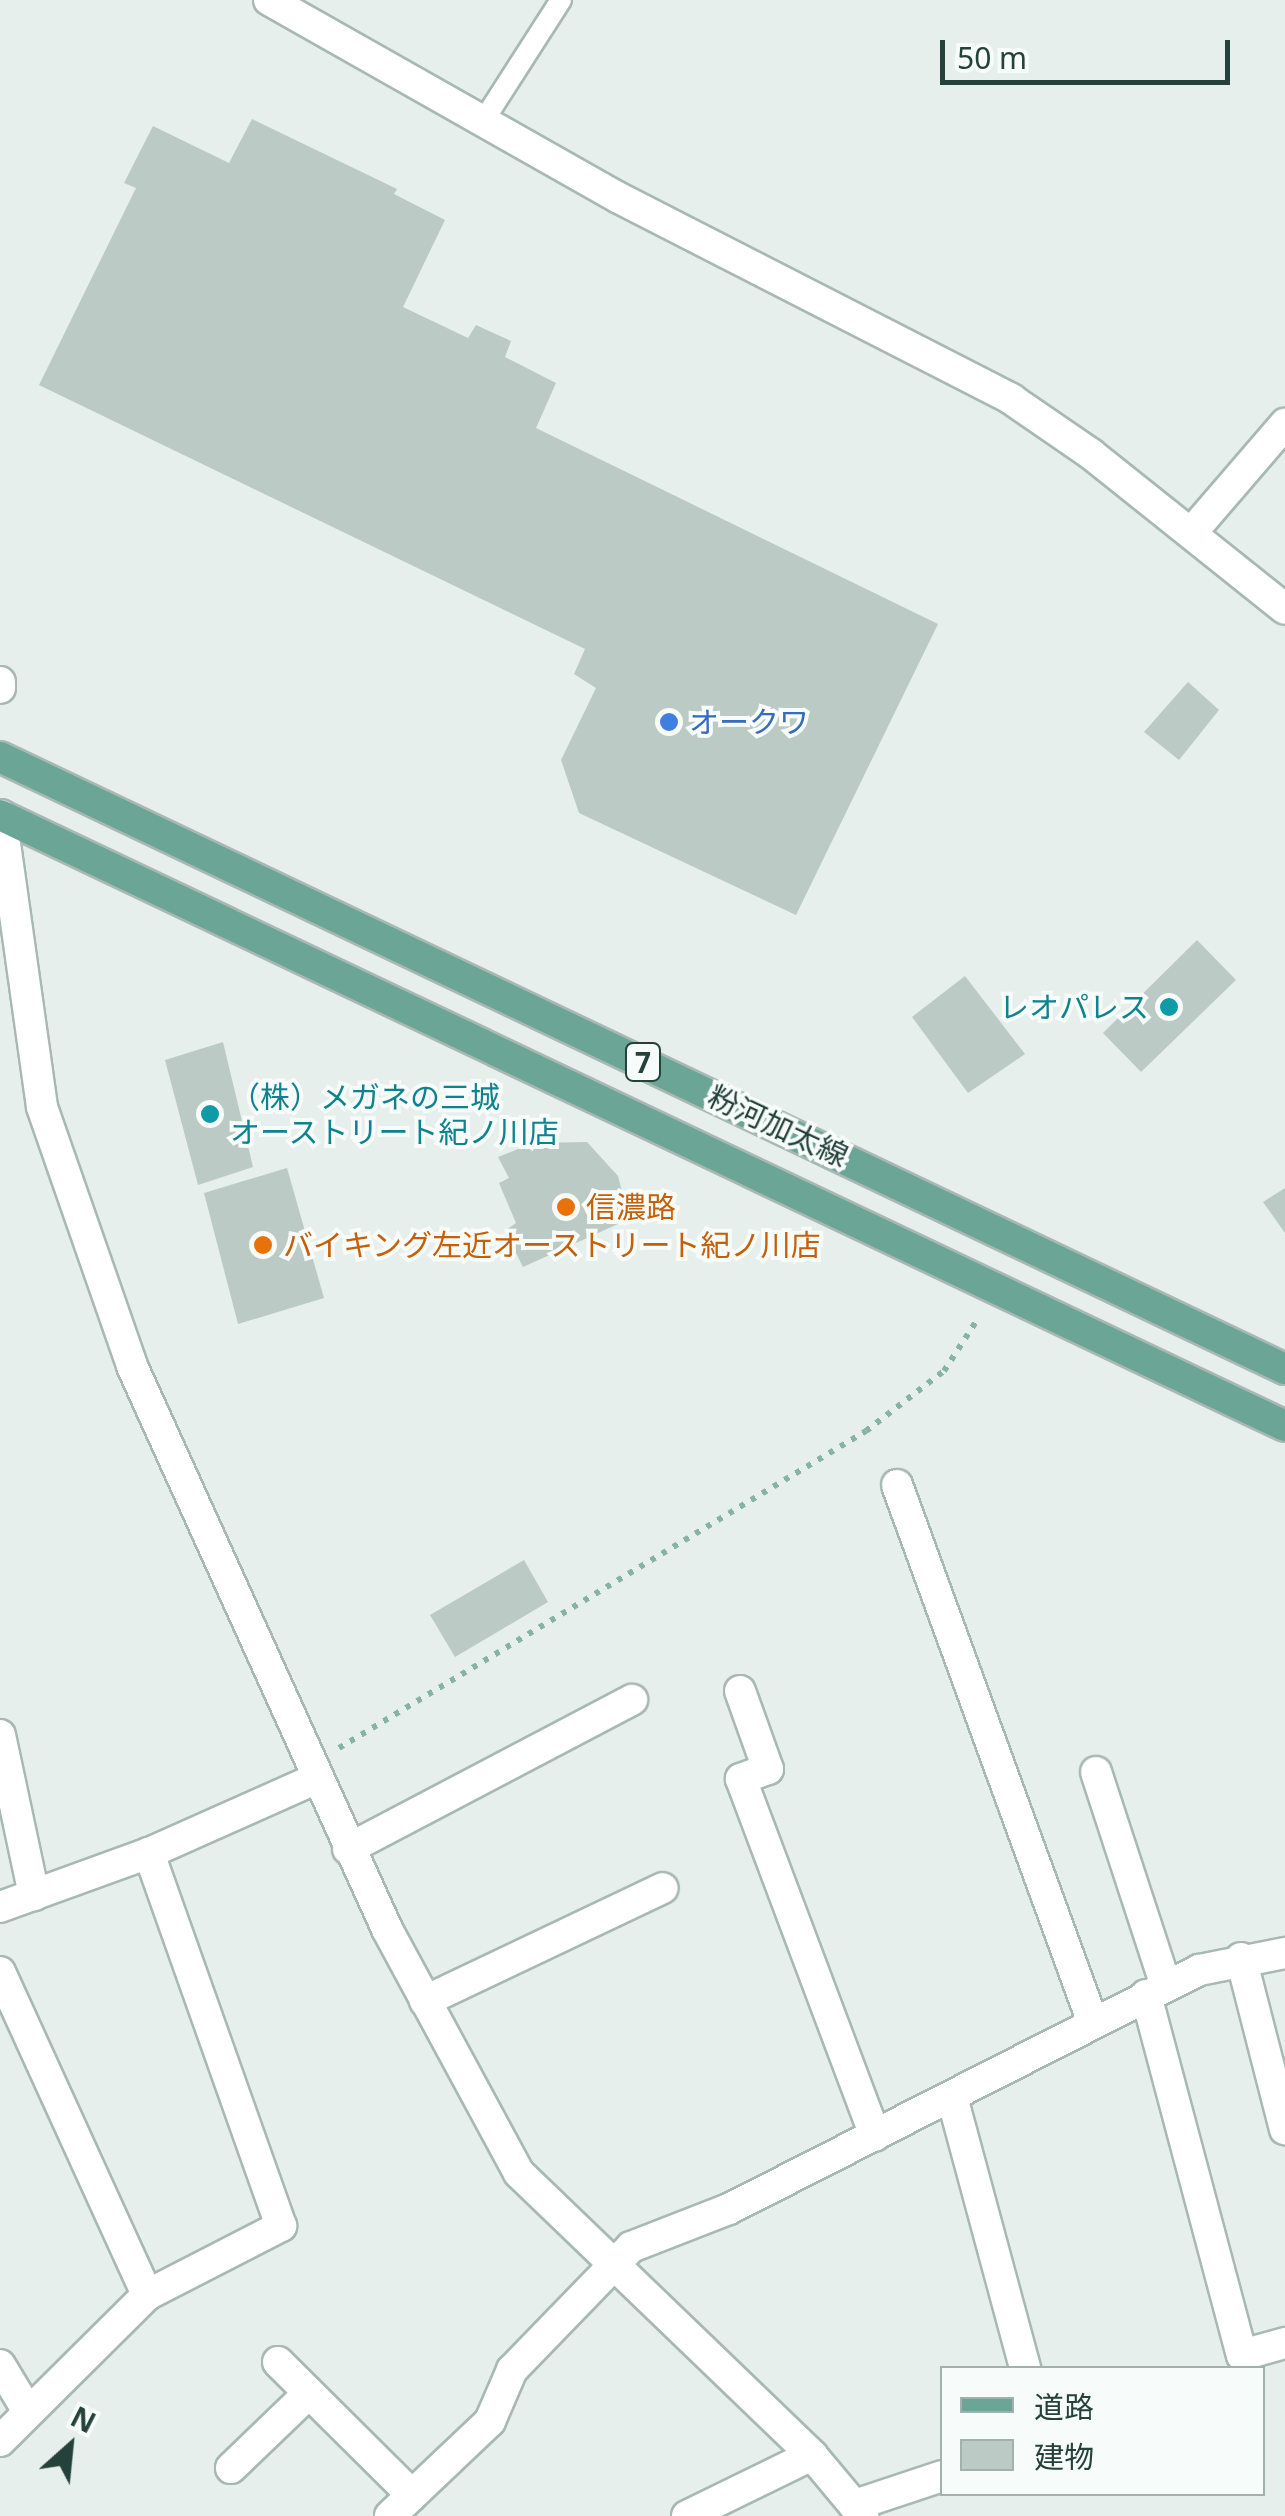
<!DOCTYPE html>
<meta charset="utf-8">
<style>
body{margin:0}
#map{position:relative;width:1285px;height:2516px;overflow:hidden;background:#e6efeb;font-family:"Noto Sans","Noto Sans JP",sans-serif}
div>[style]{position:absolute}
.building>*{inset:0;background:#bbcac4}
.path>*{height:6px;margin-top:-3px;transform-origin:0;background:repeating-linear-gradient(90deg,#86b3a5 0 5px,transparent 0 13px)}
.roads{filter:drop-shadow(2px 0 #a8b8b2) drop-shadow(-2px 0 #a8b8b2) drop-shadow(0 2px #a8b8b2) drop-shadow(0 -2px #a8b8b2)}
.service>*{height:20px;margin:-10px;padding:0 10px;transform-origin:10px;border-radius:10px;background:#fff}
.minor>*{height:30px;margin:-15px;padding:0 15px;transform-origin:15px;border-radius:15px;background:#fff}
.tertiary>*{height:30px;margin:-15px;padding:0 15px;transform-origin:15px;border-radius:15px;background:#fff}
.primary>*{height:30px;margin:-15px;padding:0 15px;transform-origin:15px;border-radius:15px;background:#6aa596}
.dots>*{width:28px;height:28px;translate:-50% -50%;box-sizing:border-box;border:5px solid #f7fbf9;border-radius:50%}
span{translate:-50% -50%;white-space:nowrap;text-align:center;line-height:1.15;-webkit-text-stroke:8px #f7fbf9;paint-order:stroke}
.shield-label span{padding:2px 8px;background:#f7fbf9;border:2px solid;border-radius:8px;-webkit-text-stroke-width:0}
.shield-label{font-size:28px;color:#24423a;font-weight:700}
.shop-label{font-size:30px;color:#366cbe}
.left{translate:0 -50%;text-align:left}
.culture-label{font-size:30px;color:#0d838f}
.right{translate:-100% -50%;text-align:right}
.street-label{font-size:30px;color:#24423a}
.food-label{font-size:30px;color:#c56008}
.legend{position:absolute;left:940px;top:2366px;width:325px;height:130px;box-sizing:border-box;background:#f7fbf9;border:2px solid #a3b1ad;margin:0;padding:12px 18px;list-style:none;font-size:30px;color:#24423a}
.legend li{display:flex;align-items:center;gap:20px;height:50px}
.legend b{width:50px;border:2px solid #a3b1ad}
.north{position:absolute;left:20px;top:2396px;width:100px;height:100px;-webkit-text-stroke:8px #f7fbf9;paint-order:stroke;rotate:27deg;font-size:28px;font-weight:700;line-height:40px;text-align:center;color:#24423a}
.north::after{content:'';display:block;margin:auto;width:35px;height:45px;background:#24423a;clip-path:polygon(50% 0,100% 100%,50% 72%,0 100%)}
.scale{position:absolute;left:940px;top:40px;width:290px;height:45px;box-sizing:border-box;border:5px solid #24423a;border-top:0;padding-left:12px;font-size:30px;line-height:35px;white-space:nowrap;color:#24423a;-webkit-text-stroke:8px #f7fbf9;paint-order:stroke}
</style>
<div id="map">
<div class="building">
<div style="clip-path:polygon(252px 119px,397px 189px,394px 194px,445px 220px,403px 307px,468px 338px,476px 325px,511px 341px,505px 357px,556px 383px,536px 428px,938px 624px,796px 915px,579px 813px,561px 760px,596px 688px,574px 674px,585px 649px,39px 385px,136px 188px,124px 183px,153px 126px,229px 163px)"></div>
<div style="clip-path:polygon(1188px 682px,1219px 710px,1179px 760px,1144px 732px)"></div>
<div style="clip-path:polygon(1197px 940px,1236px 980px,1141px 1072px,1103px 1033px)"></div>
<div style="clip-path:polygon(965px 976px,1025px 1054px,968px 1093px,912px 1017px)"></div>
<div style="clip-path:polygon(223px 1042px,253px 1167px,198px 1185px,165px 1060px)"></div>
<div style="clip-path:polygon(587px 1142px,618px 1176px,629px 1219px,523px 1267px,505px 1231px,516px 1223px,499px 1183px,509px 1178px,498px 1157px,533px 1143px)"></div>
<div style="clip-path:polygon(287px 1168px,324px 1298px,238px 1324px,204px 1193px)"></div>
<div style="clip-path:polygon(1285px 1188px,1285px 1233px,1263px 1202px)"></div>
<div style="clip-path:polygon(524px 1560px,548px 1602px,455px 1657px,430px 1615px)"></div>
</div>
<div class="path">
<div style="left:339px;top:1748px;width:615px;rotate:-31.03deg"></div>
<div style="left:866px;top:1431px;width:98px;rotate:-37.6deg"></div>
<div style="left:944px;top:1371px;width:64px;rotate:-57.1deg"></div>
</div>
<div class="roads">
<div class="service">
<div style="left:482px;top:123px;width:146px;rotate:-57.3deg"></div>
</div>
<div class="minor">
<div style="left:1192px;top:532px;width:143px;rotate:-49.3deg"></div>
<div style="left:1px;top:815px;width:295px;rotate:82deg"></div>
<div style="left:42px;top:1107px;width:274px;rotate:70.8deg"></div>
<div style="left:132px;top:1366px;width:618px;rotate:65.63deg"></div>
<div style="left:387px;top:1929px;width:277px;rotate:61.6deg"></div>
<div style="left:519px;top:2173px;width:407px;rotate:43.9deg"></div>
<div style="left:812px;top:2455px;width:80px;rotate:50.1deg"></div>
<div style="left:897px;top:1485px;width:573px;rotate:69.98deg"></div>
<div style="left:740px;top:1691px;width:83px;rotate:70.3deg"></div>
<div style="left:768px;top:1769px;width:29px;rotate:160deg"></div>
<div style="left:741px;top:1779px;width:381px;rotate:69.4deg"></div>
<div style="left:0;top:1735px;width:164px;rotate:78deg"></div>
<div style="left:1096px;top:1772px;width:225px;rotate:71.9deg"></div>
<div style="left:348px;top:1849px;width:321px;rotate:-27.7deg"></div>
<div style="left:0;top:1907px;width:158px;rotate:-19.9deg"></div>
<div style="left:149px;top:1853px;width:182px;rotate:-24deg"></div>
<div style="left:1241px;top:1958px;width:177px;rotate:75.6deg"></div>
<div style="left:0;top:1972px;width:355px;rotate:65.5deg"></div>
<div style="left:1146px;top:1995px;width:373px;rotate:75.1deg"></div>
<div style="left:1242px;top:2355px;width:45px;rotate:-15.6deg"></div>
<div style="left:425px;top:2001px;width:263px;rotate:-25.4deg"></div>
<div style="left:952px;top:2097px;width:281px;rotate:74.9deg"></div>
<div style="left:278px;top:2362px;width:189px;rotate:44.8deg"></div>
<div style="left:0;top:2365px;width:52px;rotate:59deg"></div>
<div style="left:0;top:2441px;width:207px;rotate:-44.8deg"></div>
<div style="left:147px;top:2295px;width:151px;rotate:-27.2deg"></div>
<div style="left:281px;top:2226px;width:396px;rotate:-109.5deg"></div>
<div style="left:231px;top:2468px;width:108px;rotate:-43.9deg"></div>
<div style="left:855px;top:2505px;width:92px;rotate:-18.4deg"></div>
<div style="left:390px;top:2516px;width:138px;rotate:-43.5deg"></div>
<div style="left:490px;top:2421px;width:56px;rotate:-66.7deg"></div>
<div style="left:512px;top:2370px;width:171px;rotate:-45.9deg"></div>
<div style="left:631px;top:2247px;width:105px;rotate:-21.2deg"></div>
<div style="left:729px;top:2209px;width:527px;rotate:-26.95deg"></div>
<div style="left:1199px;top:1970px;width:88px;rotate:-11.2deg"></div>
<div style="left:687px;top:2516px;width:139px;rotate:-26deg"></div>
</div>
<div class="tertiary">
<div style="left:269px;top:0;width:402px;rotate:29.5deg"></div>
<div style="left:619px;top:198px;width:441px;rotate:27.1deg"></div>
<div style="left:1011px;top:399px;width:97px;rotate:34.5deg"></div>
<div style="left:1091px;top:454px;width:248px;rotate:38.6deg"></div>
<div style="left:0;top:682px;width:6px;rotate:90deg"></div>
</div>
<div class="primary">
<div style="left:0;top:757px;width:1423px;rotate:25.47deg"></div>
<div style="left:0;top:815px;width:1423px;rotate:25.43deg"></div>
</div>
</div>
<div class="dots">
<div style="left:669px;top:722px;background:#3f7fe0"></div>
<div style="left:1169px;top:1007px;background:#0f9aa8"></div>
<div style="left:210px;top:1114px;background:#0f9aa8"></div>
<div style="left:566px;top:1207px;background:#e8710a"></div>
<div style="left:263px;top:1245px;background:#e8710a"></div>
</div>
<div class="shield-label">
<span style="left:643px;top:1062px">7</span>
</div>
<div class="shop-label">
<span class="left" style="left:689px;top:722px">オークワ</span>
</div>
<div class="culture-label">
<span class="right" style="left:1149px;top:1007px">レオパレス</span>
<span class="left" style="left:230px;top:1114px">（株）メガネの三城<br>オーストリート紀ノ川店</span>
</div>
<div class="street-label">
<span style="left:778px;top:1126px;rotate:25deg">粉河加太線</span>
</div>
<div class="food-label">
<span class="left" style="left:586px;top:1207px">信濃路</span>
<span class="left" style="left:283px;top:1245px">バイキング左近オーストリート紀ノ川店</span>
</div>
<ul class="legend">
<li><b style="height:12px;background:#6aa596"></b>道路</li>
<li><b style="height:28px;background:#bbcac4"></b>建物</li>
</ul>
<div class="north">N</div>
<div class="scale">50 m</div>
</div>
